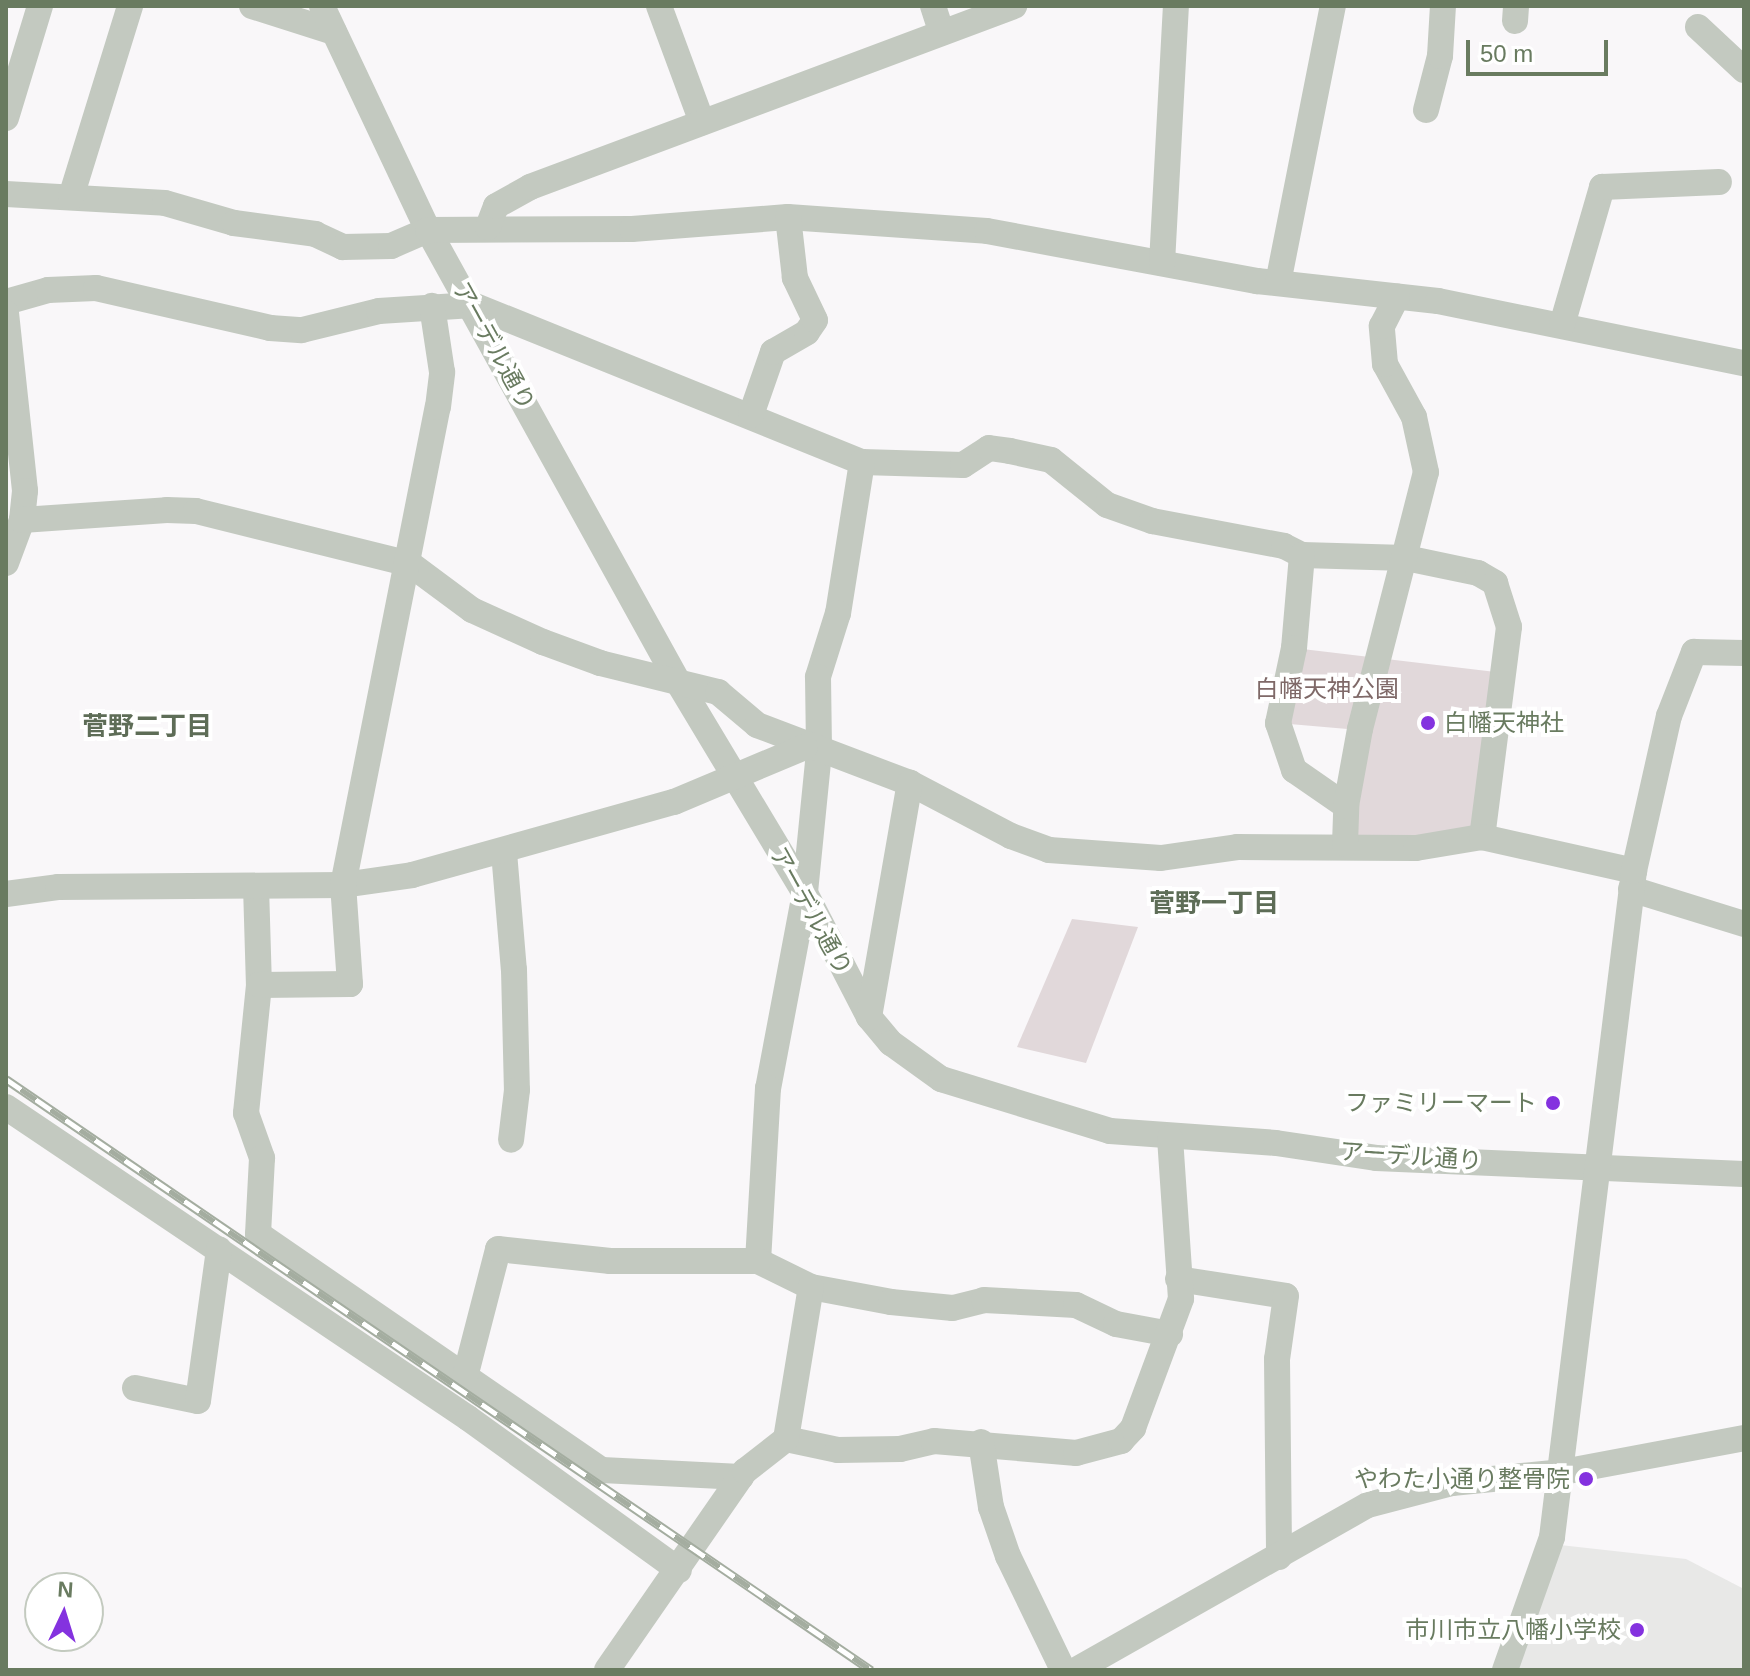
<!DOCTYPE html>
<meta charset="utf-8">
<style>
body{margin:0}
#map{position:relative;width:1750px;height:1676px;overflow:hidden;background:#f9f7f9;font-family:Helvetica,"Noto Sans JP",sans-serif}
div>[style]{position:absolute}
.built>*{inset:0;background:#e8e8e7}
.green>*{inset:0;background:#e1d8da}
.minor>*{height:26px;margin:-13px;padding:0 13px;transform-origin:13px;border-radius:13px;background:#c3c9c0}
.rail>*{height:9px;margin-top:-4.5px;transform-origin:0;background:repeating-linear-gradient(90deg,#fff 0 18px,#a4ada0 0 36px);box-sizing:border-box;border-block:2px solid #a4ada0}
.dots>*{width:22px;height:22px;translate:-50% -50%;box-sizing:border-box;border:4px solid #fff;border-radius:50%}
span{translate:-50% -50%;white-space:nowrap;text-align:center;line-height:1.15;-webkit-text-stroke:8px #fff;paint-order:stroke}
.street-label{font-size:24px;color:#697b60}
.park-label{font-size:24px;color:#7f6968}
.poi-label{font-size:24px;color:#697b60}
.left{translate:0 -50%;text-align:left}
.right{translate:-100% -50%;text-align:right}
.neighbourhood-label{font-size:26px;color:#5e6d57;font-weight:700}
.frame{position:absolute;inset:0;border:8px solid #697b60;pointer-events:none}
.north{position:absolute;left:24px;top:1572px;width:80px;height:80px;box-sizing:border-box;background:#fff;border:2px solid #c3cabf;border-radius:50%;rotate:4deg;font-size:22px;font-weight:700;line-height:32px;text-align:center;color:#697b60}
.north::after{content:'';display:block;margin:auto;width:28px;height:36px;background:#8432df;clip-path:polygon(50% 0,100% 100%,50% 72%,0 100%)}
.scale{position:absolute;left:1466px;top:40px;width:142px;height:36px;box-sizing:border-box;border:4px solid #697b60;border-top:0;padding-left:10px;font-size:24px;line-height:28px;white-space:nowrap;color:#697b60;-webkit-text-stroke:6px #fff;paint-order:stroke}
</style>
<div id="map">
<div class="built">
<div style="clip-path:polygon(1560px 1545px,1686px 1559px,1744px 1589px,1744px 1670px,1516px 1670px)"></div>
</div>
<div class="green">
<div style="clip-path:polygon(1294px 648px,1504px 673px,1482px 837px,1345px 844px,1359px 730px,1278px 723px)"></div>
<div style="clip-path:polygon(1072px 919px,1138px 927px,1086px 1063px,1017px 1047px)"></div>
</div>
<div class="minor">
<div style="left:252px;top:6px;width:86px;rotate:17.6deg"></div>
<div style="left:322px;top:6px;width:248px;rotate:64.7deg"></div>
<div style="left:428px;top:230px;width:517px;rotate:61.05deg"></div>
<div style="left:678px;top:682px;width:246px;rotate:59deg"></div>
<div style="left:805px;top:893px;width:140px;rotate:62.7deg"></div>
<div style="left:869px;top:1017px;width:34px;rotate:50deg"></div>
<div style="left:891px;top:1043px;width:62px;rotate:35.8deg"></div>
<div style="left:941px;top:1079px;width:177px;rotate:17.1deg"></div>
<div style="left:1110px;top:1131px;width:166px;rotate:4.1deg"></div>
<div style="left:1276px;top:1143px;width:101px;rotate:8.5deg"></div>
<div style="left:1376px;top:1158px;width:368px;rotate:2.5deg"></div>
<div style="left:659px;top:6px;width:124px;rotate:69.7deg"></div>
<div style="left:933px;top:6px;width:28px;rotate:72deg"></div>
<div style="left:1515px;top:21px;width:15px;rotate:-86deg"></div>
<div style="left:1698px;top:27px;width:63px;rotate:43.1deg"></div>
<div style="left:1426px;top:110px;width:56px;rotate:-75.5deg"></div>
<div style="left:1440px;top:56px;width:50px;rotate:-86.6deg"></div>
<div style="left:6px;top:118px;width:117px;rotate:-73.1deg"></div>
<div style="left:6px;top:194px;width:159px;rotate:3.2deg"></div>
<div style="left:165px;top:203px;width:72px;rotate:16.2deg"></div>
<div style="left:234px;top:223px;width:82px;rotate:7.7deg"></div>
<div style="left:315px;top:234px;width:31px;rotate:25deg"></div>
<div style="left:343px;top:247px;width:48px;rotate:-1.2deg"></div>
<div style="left:391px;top:246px;width:40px;rotate:-23.4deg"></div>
<div style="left:428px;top:230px;width:204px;rotate:-0.3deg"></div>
<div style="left:632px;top:229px;width:156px;rotate:-4.4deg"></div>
<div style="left:788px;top:217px;width:199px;rotate:4deg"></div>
<div style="left:987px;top:231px;width:275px;rotate:10.5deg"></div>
<div style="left:1257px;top:281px;width:182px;rotate:6.3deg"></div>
<div style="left:1438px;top:301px;width:312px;rotate:11.5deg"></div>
<div style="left:71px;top:197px;width:200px;rotate:-72.8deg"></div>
<div style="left:488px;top:227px;width:22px;rotate:-69deg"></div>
<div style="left:496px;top:206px;width:39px;rotate:-29deg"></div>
<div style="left:530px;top:187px;width:517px;rotate:-20.5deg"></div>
<div style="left:1162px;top:263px;width:257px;rotate:-86.9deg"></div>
<div style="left:1278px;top:283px;width:282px;rotate:-78.8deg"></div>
<div style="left:6px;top:302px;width:44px;rotate:-15.9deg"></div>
<div style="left:48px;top:290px;width:48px;rotate:-2.4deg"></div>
<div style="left:96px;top:288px;width:179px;rotate:12.9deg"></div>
<div style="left:270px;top:328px;width:32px;rotate:4deg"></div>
<div style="left:302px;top:330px;width:79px;rotate:-13.9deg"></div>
<div style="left:379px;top:311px;width:94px;rotate:-3.7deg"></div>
<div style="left:473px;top:305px;width:419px;rotate:22deg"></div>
<div style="left:862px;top:462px;width:101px;rotate:1.7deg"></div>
<div style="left:963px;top:465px;width:31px;rotate:-33deg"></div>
<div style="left:989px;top:448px;width:21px;rotate:8deg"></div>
<div style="left:1010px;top:451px;width:42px;rotate:12.4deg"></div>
<div style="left:1051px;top:460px;width:72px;rotate:38.8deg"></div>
<div style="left:1107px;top:505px;width:48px;rotate:19.6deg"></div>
<div style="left:1152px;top:521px;width:134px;rotate:10.7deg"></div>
<div style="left:1284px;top:546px;width:20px;rotate:27deg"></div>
<div style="left:1302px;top:555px;width:104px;rotate:1.7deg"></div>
<div style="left:1406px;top:558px;width:74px;rotate:11.8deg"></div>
<div style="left:1478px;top:573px;width:20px;rotate:30deg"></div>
<div style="left:1495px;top:583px;width:46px;rotate:72.3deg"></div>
<div style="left:1509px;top:627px;width:212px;rotate:97.3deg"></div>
<div style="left:6px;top:313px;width:179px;rotate:83.9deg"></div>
<div style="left:25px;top:491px;width:29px;rotate:96deg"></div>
<div style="left:1562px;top:325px;width:144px;rotate:-73.8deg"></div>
<div style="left:1602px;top:187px;width:117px;rotate:-2.4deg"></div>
<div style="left:751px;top:415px;width:67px;rotate:-70.8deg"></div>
<div style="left:773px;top:352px;width:39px;rotate:-30deg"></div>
<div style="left:807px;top:332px;width:14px;rotate:-56deg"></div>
<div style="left:815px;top:320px;width:47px;rotate:-115.5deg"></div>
<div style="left:795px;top:278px;width:61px;rotate:-96.5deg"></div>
<div style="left:862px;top:462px;width:153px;rotate:99deg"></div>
<div style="left:838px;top:613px;width:67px;rotate:107.4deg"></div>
<div style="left:818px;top:677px;width:75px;rotate:89.2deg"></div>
<div style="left:819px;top:752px;width:142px;rotate:95.7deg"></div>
<div style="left:805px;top:893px;width:198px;rotate:100.7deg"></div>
<div style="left:768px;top:1088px;width:173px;rotate:93.3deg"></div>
<div style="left:758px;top:1261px;width:59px;rotate:26.1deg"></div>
<div style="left:811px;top:1287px;width:81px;rotate:10.6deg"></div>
<div style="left:891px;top:1302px;width:62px;rotate:5.5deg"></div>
<div style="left:953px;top:1308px;width:32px;rotate:-14deg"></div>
<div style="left:984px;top:1300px;width:92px;rotate:3.1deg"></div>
<div style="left:1076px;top:1305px;width:44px;rotate:25.4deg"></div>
<div style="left:1116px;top:1324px;width:55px;rotate:10.5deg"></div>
<div style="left:1302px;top:555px;width:93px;rotate:94.9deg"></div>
<div style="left:1294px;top:648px;width:77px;rotate:102deg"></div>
<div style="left:1278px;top:723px;width:50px;rotate:71.2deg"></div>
<div style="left:1294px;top:770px;width:63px;rotate:34.7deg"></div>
<div style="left:6px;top:563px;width:46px;rotate:-69.6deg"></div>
<div style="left:22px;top:520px;width:145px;rotate:-3.9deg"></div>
<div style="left:167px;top:510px;width:29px;rotate:2deg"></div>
<div style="left:196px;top:511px;width:220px;rotate:13.9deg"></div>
<div style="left:410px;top:564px;width:77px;rotate:36.6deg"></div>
<div style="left:472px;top:610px;width:78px;rotate:24.3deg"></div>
<div style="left:543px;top:642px;width:61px;rotate:20.2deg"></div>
<div style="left:600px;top:663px;width:122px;rotate:13.8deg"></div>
<div style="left:718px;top:692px;width:51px;rotate:40.2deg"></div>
<div style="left:757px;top:725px;width:164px;rotate:20.8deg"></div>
<div style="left:910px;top:783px;width:114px;rotate:27.7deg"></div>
<div style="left:1011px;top:836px;width:40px;rotate:20.2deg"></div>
<div style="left:1049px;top:850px;width:112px;rotate:4.1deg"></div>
<div style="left:1161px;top:858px;width:77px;rotate:-8.2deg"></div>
<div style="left:1237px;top:847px;width:179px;rotate:0.3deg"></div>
<div style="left:1416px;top:848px;width:67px;rotate:-9.5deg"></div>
<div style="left:1482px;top:837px;width:156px;rotate:12.6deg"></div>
<div style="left:1345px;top:844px;width:38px;rotate:-88deg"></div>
<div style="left:1346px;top:806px;width:78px;rotate:-79.7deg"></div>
<div style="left:1360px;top:729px;width:265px;rotate:-75.6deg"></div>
<div style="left:1426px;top:472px;width:56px;rotate:-102.3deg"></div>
<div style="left:1414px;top:417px;width:60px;rotate:-118.7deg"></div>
<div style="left:1385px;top:364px;width:38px;rotate:-95deg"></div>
<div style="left:1382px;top:326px;width:33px;rotate:-63deg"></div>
<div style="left:504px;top:852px;width:118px;rotate:85.2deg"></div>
<div style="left:514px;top:970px;width:120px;rotate:88.6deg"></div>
<div style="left:517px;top:1090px;width:50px;rotate:96.8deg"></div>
<div style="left:256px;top:886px;width:99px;rotate:88.3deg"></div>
<div style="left:259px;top:985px;width:129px;rotate:95.8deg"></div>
<div style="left:246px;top:1113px;width:48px;rotate:70.4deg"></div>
<div style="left:262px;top:1158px;width:76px;rotate:93deg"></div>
<div style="left:258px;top:1234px;width:417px;rotate:34.5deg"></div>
<div style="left:602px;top:1470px;width:139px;rotate:2.9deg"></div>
<div style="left:1631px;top:889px;width:118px;rotate:17.2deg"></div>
<div style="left:6px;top:894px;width:52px;rotate:-7.7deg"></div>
<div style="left:58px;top:887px;width:285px;rotate:-0.4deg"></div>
<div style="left:343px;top:885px;width:70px;rotate:-8.2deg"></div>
<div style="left:412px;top:875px;width:272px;rotate:-15.6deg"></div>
<div style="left:674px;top:802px;width:142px;rotate:-22.8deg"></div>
<div style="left:259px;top:985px;width:91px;rotate:-0.6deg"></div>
<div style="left:350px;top:984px;width:99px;rotate:-94deg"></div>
<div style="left:343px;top:885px;width:487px;rotate:-78.8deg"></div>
<div style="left:438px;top:407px;width:35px;rotate:-83deg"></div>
<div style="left:442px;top:372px;width:67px;rotate:-98.6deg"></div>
<div style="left:869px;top:1017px;width:238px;rotate:-80.1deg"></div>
<div style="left:6px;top:1107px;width:557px;rotate:33.95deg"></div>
<div style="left:468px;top:1418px;width:260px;rotate:35.8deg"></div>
<div style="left:1178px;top:1279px;width:109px;rotate:8.9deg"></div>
<div style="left:1286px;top:1296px;width:64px;rotate:98.1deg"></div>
<div style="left:1277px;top:1359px;width:198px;rotate:89.4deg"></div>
<div style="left:465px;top:1377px;width:132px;rotate:-75.5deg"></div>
<div style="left:498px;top:1249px;width:113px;rotate:6.1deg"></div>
<div style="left:610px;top:1261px;width:148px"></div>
<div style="left:135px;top:1388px;width:64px;rotate:11.7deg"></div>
<div style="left:198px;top:1401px;width:153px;rotate:-82.1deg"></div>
<div style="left:786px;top:1439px;width:53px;rotate:11.9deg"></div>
<div style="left:838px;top:1450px;width:62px;rotate:-0.9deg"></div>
<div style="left:900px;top:1449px;width:35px;rotate:-13deg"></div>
<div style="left:934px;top:1441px;width:143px;rotate:4.8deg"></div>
<div style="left:1076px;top:1453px;width:47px;rotate:-14.9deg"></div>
<div style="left:1121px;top:1441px;width:18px;rotate:-47deg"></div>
<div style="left:1133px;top:1428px;width:138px;rotate:-69.6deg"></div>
<div style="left:1181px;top:1299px;width:161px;rotate:-93.9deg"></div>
<div style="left:981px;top:1442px;width:66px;rotate:81.3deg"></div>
<div style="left:991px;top:1507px;width:52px;rotate:70.9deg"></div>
<div style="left:1008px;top:1556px;width:127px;rotate:64.2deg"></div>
<div style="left:607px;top:1670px;width:242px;rotate:-55.3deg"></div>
<div style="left:745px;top:1471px;width:52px;rotate:-38deg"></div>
<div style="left:786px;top:1439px;width:154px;rotate:-80.7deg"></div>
<div style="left:1076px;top:1670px;width:335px;rotate:-29.5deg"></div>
<div style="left:1368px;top:1505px;width:87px;rotate:-14.7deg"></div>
<div style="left:1452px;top:1483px;width:112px;rotate:-5.7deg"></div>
<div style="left:1563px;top:1472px;width:184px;rotate:-10.6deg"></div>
<div style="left:1505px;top:1670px;width:141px;rotate:-70.5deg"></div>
<div style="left:1552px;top:1537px;width:671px;rotate:-82.98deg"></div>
<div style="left:1634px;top:871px;width:159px;rotate:-77.3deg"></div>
<div style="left:1669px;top:716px;width:69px;rotate:-68.7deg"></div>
<div style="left:1694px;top:652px;width:50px;rotate:1.1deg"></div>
</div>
<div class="rail">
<div style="left:6px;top:1079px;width:1048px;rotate:34.34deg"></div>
</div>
<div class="dots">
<div style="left:1428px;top:723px;background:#8432df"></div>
<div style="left:1553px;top:1103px;background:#8432df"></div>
<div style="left:1586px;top:1479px;background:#8432df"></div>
<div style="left:1637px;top:1630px;background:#8432df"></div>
</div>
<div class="street-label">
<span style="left:494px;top:346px;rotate:61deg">アーデル通り</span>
<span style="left:811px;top:911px;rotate:61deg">アーデル通り</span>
<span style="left:1411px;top:1156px;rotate:4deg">アーデル通り</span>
</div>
<div class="park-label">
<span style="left:1327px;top:689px">白幡天神公園</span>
</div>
<div class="poi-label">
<span class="left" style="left:1444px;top:723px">白幡天神社</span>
<span class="right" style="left:1537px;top:1103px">ファミリーマート</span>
<span class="right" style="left:1570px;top:1479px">やわた小通り整骨院</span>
<span class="right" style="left:1621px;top:1630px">市川市立八幡小学校</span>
</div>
<div class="neighbourhood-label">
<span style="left:147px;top:727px">菅野二丁目</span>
<span style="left:1214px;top:904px">菅野一丁目</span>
</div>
<div class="frame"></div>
<div class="north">N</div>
<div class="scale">50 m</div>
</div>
